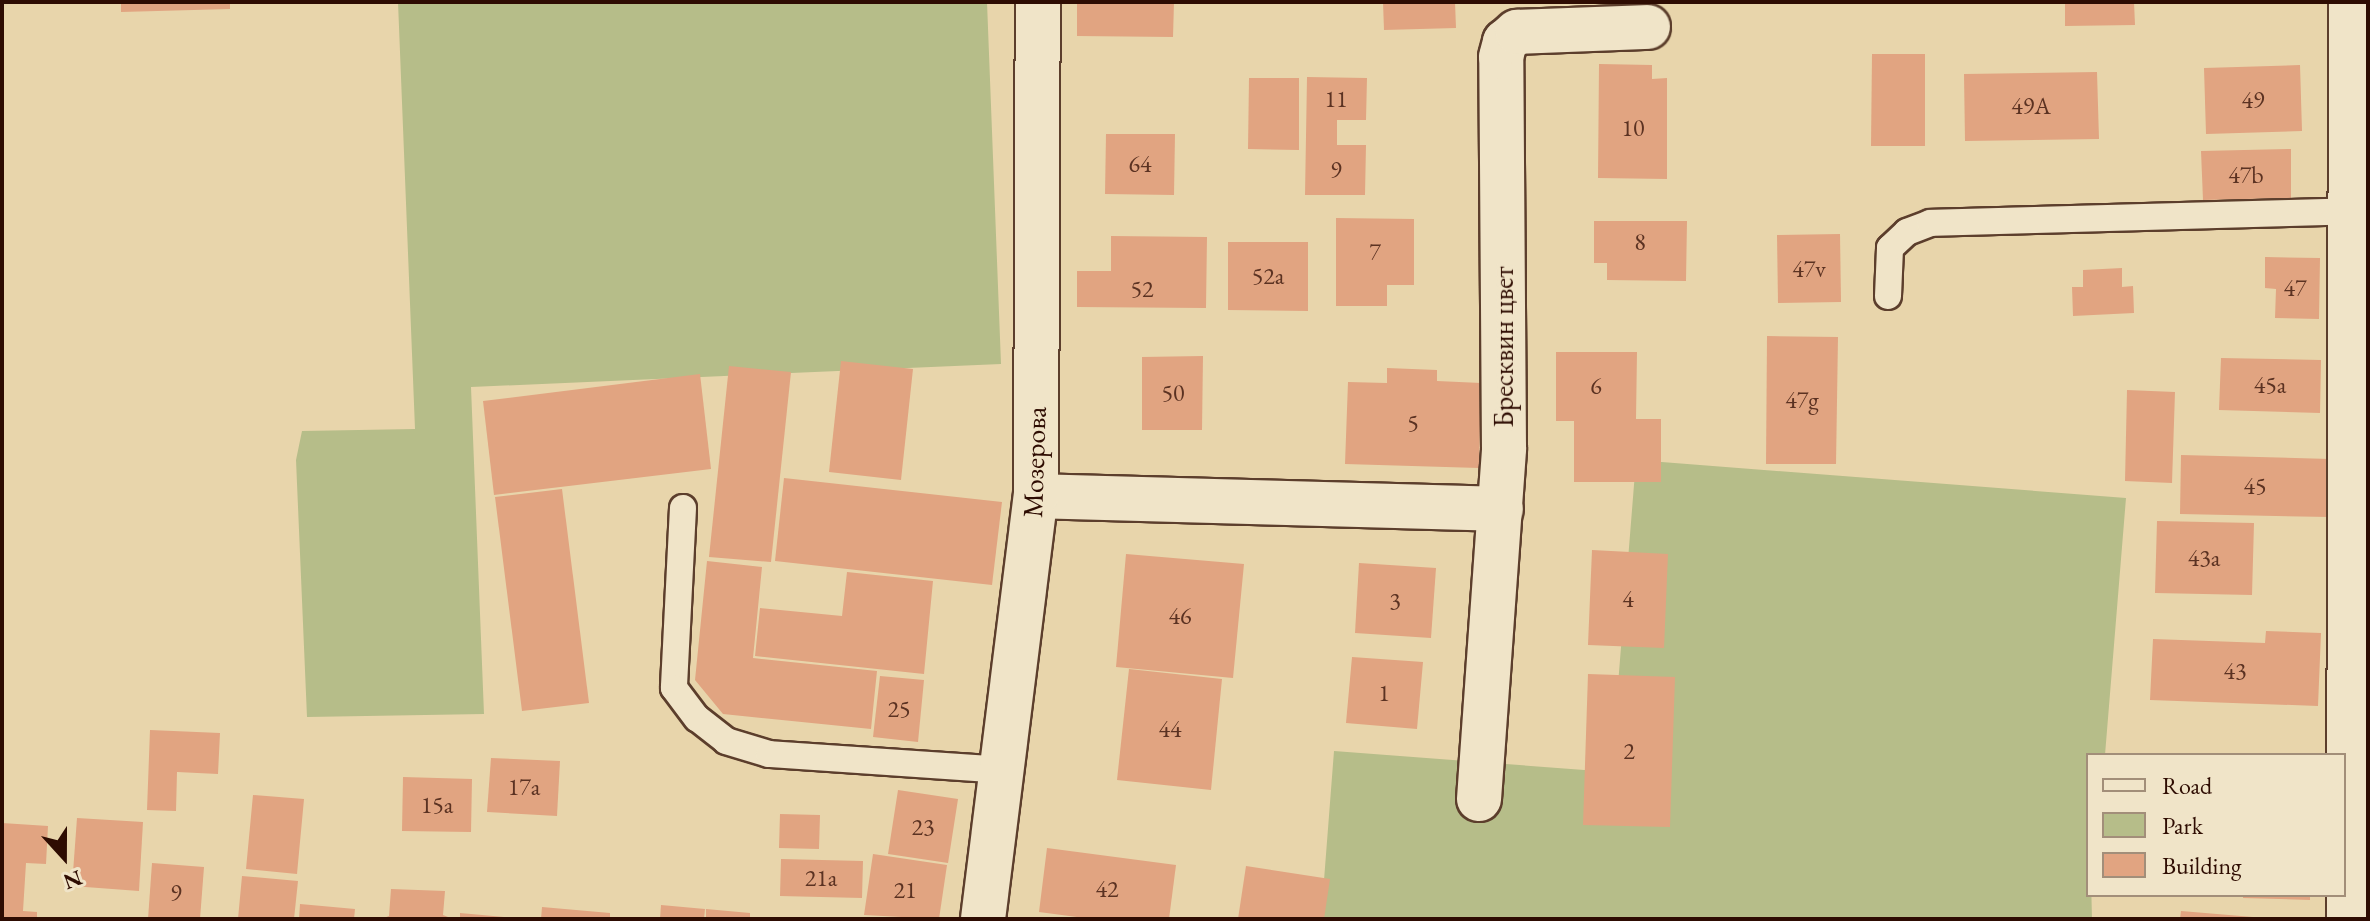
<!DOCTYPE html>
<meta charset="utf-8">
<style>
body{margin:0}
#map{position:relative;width:2370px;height:921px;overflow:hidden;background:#e8d5ab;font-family:"EB Garamond",serif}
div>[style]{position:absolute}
.green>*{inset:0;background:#b6bd89}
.building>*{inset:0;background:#e1a481}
.roads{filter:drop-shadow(2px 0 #5c3e2c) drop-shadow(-2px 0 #5c3e2c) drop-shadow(0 2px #5c3e2c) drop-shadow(0 -2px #5c3e2c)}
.lane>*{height:26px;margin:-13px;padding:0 13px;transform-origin:13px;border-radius:13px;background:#f0e4c8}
.street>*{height:44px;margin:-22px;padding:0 22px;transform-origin:22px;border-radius:22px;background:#f0e4c8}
span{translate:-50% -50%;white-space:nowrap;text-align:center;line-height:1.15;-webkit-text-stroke:7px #f0e4c8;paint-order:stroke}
.number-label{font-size:24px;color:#5b3222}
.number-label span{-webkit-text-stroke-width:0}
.street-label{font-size:28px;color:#2e0c02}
.frame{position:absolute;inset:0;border:4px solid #2e0c02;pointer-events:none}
.legend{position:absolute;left:2086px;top:753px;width:260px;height:144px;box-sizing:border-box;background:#f0e4c8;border:2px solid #a28e79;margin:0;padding:10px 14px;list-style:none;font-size:24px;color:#2e0c02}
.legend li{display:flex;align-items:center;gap:16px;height:40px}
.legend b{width:40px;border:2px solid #a28e79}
.north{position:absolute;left:24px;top:817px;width:80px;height:80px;-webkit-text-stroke:6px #f0e4c8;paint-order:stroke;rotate:159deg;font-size:22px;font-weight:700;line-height:32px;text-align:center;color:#2e0c02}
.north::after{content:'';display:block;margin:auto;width:28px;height:36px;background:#2e0c02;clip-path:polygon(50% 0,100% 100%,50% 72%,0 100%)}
</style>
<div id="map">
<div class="green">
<div style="clip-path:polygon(398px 2px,987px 2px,1001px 364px,471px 387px,484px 714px,307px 717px,296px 460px,302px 431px,415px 429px)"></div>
<div style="clip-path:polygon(1636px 460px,2126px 498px,2105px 755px,2088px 755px,2092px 919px,1321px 919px,1334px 751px,1611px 772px)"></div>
</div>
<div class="building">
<div style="clip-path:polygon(121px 2px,230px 2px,230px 9px,121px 12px)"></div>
<div style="clip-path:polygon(1077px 2px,1174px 2px,1173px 37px,1077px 36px)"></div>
<div style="clip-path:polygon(1383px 2px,1455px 2px,1456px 28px,1384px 30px)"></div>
<div style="clip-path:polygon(2065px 2px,2134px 2px,2135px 25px,2065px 26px)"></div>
<div style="clip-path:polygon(1872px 54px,1925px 54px,1925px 146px,1871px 146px)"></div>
<div style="clip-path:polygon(1599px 64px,1652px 65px,1652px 79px,1667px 78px,1667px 179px,1598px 178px)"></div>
<div style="clip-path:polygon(2300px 65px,2302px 131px,2206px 134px,2204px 68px)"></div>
<div style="clip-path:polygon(2097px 72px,2099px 139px,1965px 141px,1964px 74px)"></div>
<div style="clip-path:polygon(1307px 77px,1367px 78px,1366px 120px,1337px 120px,1337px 145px,1366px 145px,1365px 195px,1305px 195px)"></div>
<div style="clip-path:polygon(1249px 78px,1299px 78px,1299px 150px,1248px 149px)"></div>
<div style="clip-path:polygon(1106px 134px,1175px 134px,1174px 195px,1105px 194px)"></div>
<div style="clip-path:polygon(2291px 149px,2291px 198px,2203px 200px,2201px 151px)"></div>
<div style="clip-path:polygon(1336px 218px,1414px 219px,1414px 285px,1387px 285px,1387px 306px,1336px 306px)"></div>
<div style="clip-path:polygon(1594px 221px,1687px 221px,1686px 281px,1607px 280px,1607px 263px,1594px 263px)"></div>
<div style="clip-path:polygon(1840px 234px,1841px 302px,1778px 303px,1777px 235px)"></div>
<div style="clip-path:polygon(1111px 236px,1207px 237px,1206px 308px,1077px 307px,1077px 271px,1111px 271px)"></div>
<div style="clip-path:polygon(1228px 242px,1308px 242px,1308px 311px,1228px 310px)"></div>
<div style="clip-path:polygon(2265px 257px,2320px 258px,2319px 319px,2275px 318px,2276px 289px,2265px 288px)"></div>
<div style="clip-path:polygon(2122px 268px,2122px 287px,2133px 286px,2134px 313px,2073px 316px,2072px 287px,2083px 287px,2083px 270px)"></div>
<div style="clip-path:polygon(1767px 336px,1838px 337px,1836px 464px,1766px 464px)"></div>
<div style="clip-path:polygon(1556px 352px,1637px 352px,1636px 419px,1661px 419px,1661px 482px,1574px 482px,1574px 421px,1556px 421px)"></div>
<div style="clip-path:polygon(1203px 356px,1202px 430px,1142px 430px,1142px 357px)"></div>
<div style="clip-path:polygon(2221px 358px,2321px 360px,2320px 413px,2219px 410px)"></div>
<div style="clip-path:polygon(841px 361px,913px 369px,901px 480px,829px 472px)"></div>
<div style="clip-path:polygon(729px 366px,791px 372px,771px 562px,709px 557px)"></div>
<div style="clip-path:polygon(1387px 368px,1437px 370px,1437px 381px,1481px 383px,1479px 468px,1345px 464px,1348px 382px,1387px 383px)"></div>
<div style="clip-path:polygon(700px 374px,711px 469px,494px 495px,483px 401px)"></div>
<div style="clip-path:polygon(2127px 390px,2175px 392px,2172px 483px,2125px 481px)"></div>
<div style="clip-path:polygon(2181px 455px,2330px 459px,2329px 517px,2180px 514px)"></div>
<div style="clip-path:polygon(784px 478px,1002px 502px,992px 585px,775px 561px)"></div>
<div style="clip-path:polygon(562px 489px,589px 703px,522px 711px,495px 497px)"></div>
<div style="clip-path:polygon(2157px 521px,2254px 523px,2252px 595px,2155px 593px)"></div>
<div style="clip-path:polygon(1592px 550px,1668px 554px,1664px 648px,1588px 645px)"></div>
<div style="clip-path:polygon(1126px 554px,1244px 564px,1233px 678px,1116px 667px)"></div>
<div style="clip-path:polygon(707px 561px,762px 567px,753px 658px,877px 671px,871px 729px,723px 714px,695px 680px)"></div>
<div style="clip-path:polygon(1359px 563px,1436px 568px,1431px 638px,1355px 633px)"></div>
<div style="clip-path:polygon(847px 572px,933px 581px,924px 674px,755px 656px,760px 608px,842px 616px)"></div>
<div style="clip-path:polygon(2266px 631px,2321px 633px,2318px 706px,2150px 700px,2153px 639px,2265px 643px)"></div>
<div style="clip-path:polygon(1352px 657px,1423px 662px,1417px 729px,1346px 723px)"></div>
<div style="clip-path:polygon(1129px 669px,1222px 679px,1211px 790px,1117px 780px)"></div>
<div style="clip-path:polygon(1588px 674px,1675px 677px,1670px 827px,1583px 825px)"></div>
<div style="clip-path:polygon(880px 676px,924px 680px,918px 742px,873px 737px)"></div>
<div style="clip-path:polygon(150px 730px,220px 733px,218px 774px,177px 772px,176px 811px,147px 810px)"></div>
<div style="clip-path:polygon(491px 758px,560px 761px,557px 816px,487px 812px)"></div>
<div style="clip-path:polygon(403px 777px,472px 779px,471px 832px,402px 831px)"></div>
<div style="clip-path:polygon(898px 790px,958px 799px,948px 863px,888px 854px)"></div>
<div style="clip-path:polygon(253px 795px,304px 799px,297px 874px,246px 869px)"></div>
<div style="clip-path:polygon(780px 814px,820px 815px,819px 849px,779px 848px)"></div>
<div style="clip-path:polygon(77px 818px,143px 822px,139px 891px,72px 886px)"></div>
<div style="clip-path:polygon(2px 823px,48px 826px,46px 864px,26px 863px,23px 911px,37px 912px,37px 919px,2px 919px)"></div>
<div style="clip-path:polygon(1047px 848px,1176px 865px,1169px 919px,1092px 919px,1039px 912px)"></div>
<div style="clip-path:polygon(873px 854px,947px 865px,939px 919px,864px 915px)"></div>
<div style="clip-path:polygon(781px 859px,863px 861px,862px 898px,780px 896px)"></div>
<div style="clip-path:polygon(152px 863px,204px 867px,200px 919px,148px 919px)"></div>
<div style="clip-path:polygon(1246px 866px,1330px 879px,1324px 919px,1238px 919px)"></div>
<div style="clip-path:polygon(242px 876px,298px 881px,294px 919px,238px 919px)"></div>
<div style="clip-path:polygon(391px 889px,445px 891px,443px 915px,453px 919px,381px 919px,389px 916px)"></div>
<div style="clip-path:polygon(2243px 895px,2310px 895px,2310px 900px,2243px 898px)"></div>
<div style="clip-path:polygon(300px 904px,355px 909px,354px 919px,299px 919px)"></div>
<div style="clip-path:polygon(661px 905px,705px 909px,704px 919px,660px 919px)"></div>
<div style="clip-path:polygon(542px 907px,610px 913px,610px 919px,541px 919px)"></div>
<div style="clip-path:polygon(706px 909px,750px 913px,750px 919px,706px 919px)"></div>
<div style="clip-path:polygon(2181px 911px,2253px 917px,2253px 919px,2180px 919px)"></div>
<div style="clip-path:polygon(460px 913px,504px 917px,504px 919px,460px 919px)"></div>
</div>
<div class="roads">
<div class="lane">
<div style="left:1888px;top:296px;width:48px;rotate:-87.6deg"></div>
<div style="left:1890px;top:248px;width:23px;rotate:-43deg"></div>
<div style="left:1907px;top:232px;width:25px;rotate:-21deg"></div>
<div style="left:1930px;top:223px;width:419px;rotate:-1.6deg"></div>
<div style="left:683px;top:508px;width:180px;rotate:92.9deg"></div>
<div style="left:674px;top:688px;width:38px;rotate:53deg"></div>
<div style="left:697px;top:718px;width:37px;rotate:38deg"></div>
<div style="left:726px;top:741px;width:45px;rotate:16.8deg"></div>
<div style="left:769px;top:754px;width:234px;rotate:3.9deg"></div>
</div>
<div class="street">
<div style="left:1036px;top:496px;width:465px;rotate:1.6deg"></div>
<div style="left:1479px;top:799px;width:352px;rotate:-85.9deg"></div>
<div style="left:1504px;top:448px;width:391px;rotate:-90.4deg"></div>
<div style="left:1501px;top:57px;width:16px;rotate:-75deg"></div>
<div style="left:1505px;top:42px;width:16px;rotate:-40deg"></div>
<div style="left:1517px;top:32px;width:131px;rotate:-2.2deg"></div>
<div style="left:983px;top:919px;width:426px;rotate:-82.9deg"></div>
<div style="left:1036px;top:496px;width:494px;rotate:-89.8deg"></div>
<div style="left:2349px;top:919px;width:917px;rotate:-89.88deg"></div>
</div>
</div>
<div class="number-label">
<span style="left:1336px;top:99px">11</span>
<span style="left:2253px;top:100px">49</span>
<span style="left:2031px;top:106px">49A</span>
<span style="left:1633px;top:128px">10</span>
<span style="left:1140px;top:164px">64</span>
<span style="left:1336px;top:170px">9</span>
<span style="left:2246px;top:175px">47b</span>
<span style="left:1640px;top:242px">8</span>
<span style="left:1375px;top:252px">7</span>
<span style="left:1809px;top:269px">47v</span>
<span style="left:1268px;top:276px">52a</span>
<span style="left:2295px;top:288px">47</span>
<span style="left:1142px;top:289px">52</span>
<span style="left:2270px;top:385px">45a</span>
<span style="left:1596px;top:386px">6</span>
<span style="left:1173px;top:393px">50</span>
<span style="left:1802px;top:400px">47g</span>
<span style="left:1413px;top:423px">5</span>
<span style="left:2255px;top:486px">45</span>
<span style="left:2204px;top:558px">43a</span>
<span style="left:1628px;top:599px">4</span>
<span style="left:1395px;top:601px">3</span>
<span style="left:1180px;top:616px">46</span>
<span style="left:2235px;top:671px">43</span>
<span style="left:1384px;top:693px">1</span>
<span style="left:899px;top:709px">25</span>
<span style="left:1170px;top:729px">44</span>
<span style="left:1629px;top:751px">2</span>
<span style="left:524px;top:787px">17a</span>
<span style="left:437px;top:805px">15a</span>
<span style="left:923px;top:827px">23</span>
<span style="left:821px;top:878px">21a</span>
<span style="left:1107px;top:889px">42</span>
<span style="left:905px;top:890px">21</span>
<span style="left:176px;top:893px">9</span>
</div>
<div class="street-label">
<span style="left:1503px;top:347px;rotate:-90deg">Бресквин цвет</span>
<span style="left:1034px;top:462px;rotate:-88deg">Мозерова</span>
</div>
<div class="frame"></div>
<ul class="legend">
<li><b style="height:10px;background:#f0e4c8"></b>Road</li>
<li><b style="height:22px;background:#b6bd89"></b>Park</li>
<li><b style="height:22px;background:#e1a481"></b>Building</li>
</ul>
<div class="north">N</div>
</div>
